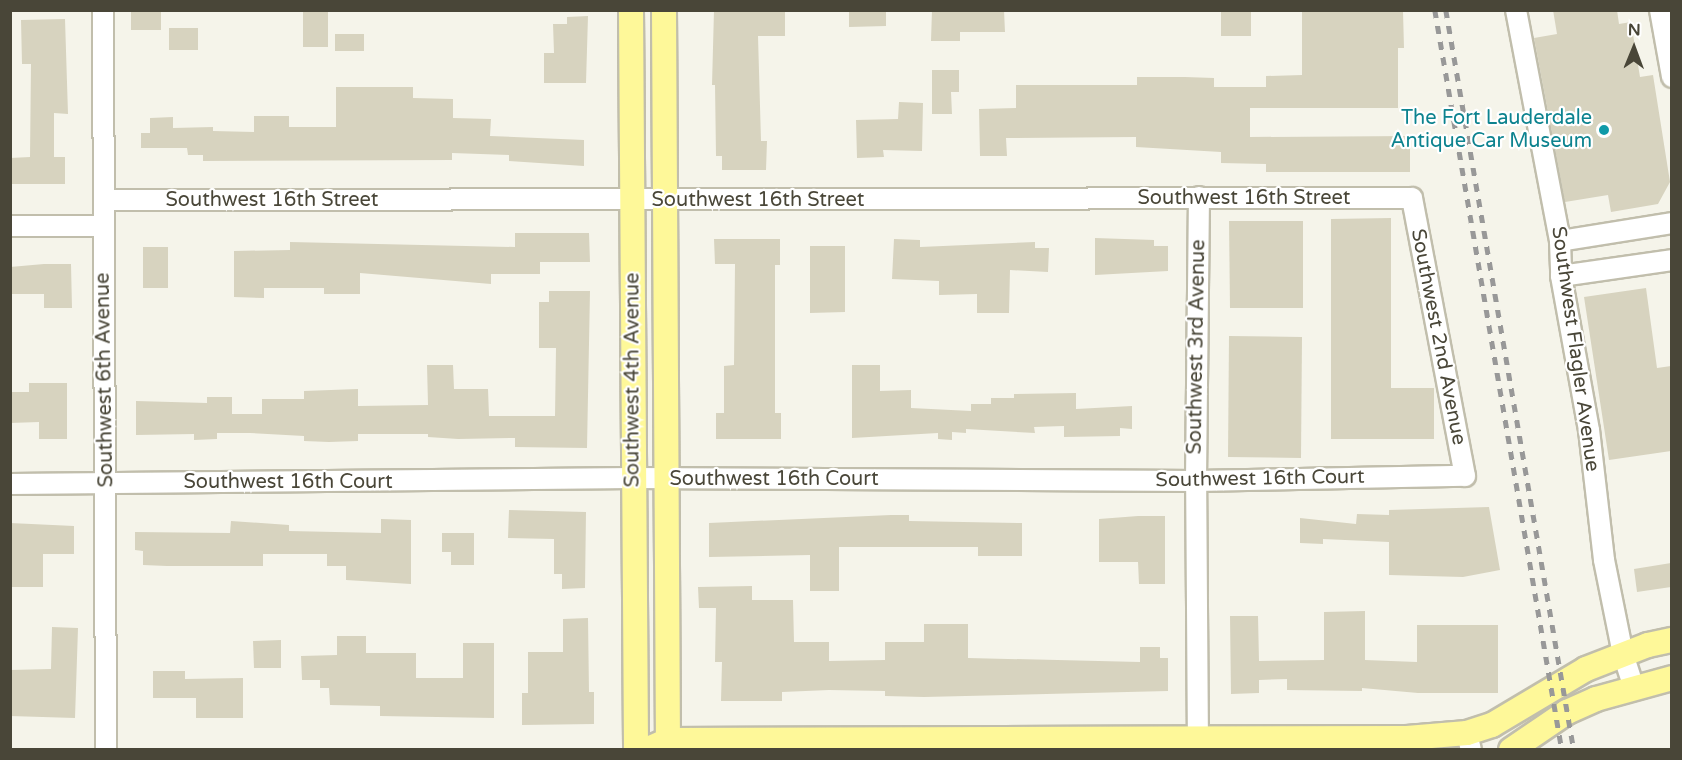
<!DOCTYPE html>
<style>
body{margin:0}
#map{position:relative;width:1682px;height:760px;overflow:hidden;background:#f5f4ea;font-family:"Varela Round",sans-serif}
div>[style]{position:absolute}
.building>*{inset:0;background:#d7d3bf}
.roads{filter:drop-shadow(2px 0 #c1beac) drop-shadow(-2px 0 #c1beac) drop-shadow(0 2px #c1beac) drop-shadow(0 -2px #c1beac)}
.minor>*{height:20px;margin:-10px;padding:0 10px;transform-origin:10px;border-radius:10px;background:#fff}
.major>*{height:24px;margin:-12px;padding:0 12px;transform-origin:12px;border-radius:12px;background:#fef899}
.rail>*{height:4.5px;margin-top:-2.25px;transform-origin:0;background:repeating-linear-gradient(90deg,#989898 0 8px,transparent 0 16px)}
.dots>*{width:16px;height:16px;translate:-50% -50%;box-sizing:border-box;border:3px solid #fff;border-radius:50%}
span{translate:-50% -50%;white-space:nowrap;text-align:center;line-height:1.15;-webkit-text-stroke:4.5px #fff;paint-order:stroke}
.culture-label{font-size:20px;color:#0d838f}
.right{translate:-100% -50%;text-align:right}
.street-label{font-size:20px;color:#494638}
.frame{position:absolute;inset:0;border:12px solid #494638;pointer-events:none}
.north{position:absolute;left:1604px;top:18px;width:60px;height:60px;-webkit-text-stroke:4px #fff;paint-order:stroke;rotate:1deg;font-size:16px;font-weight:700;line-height:24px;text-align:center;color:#494638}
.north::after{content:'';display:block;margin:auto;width:21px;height:27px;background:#494638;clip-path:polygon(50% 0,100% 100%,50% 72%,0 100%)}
</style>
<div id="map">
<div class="building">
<div style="clip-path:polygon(131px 10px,161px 10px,161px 30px,131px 30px)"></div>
<div style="clip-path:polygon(303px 10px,328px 10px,328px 47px,303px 47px)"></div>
<div style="clip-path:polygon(714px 10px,785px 10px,785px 36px,758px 36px,761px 141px,767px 141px,766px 170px,722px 170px,722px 156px,716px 156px,715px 85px,712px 85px)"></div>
<div style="clip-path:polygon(849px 10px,886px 10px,886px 26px,849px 27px)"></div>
<div style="clip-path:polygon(932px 10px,1004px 10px,1005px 32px,960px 32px,960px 41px,931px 41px)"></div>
<div style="clip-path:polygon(1221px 10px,1251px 10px,1251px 36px,1221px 36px)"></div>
<div style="clip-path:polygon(1302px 10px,1403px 11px,1404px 48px,1398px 48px,1398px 108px,1250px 108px,1250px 137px,1410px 136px,1410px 172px,1266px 172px,1266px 164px,1221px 163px,1221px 152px,1136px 147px,1136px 137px,1006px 138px,1007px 156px,980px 156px,979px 109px,1016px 108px,1016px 85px,1137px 85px,1137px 77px,1185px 77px,1214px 78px,1214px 87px,1266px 87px,1266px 76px,1302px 75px)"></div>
<div style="clip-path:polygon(1553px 10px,1617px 10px,1619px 24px,1631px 22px,1640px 77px,1653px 75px,1670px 182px,1658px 204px,1611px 212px,1608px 195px,1565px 202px,1534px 38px,1557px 34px)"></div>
<div style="clip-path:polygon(588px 16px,586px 83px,544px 83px,544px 53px,554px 53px,553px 24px,567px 24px,567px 17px)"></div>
<div style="clip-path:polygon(65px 19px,68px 114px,54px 113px,54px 157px,65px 157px,65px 184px,10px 184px,10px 158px,30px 157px,31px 64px,22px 64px,21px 20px)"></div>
<div style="clip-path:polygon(169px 28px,198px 28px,198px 50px,169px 50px)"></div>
<div style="clip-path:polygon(335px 34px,364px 34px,364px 51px,335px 51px)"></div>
<div style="clip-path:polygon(932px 70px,959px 70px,959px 92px,951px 92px,952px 114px,932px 114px)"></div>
<div style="clip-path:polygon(336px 87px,413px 87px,413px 98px,453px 99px,453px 118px,491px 119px,490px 136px,584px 140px,584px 166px,509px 161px,509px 155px,452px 153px,452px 160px,203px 161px,203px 155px,188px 155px,187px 148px,141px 148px,141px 133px,150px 133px,150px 118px,173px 117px,173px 128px,213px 127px,213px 131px,254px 132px,254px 116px,289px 116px,289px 127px,336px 127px)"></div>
<div style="clip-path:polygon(899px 102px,923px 103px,922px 151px,883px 150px,884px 157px,857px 158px,856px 120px,898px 119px)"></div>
<div style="clip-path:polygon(1391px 218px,1391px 388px,1434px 388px,1434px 439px,1331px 439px,1331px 219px)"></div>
<div style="clip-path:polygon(1229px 221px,1303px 221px,1303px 308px,1230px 308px)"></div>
<div style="clip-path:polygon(515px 233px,589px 233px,590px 262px,540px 262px,540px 274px,491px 274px,491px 284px,360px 273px,360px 294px,324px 294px,324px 288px,264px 288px,264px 298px,234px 297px,234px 251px,290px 250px,290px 242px,515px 247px)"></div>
<div style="clip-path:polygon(1095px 238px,1154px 240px,1154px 246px,1168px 246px,1168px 271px,1095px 275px)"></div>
<div style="clip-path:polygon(714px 239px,780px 239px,780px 265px,775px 265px,775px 413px,781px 413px,781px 439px,716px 439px,716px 413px,724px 413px,724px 366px,734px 365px,735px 264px,715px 264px)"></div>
<div style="clip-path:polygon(894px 239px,920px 240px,920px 247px,1035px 242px,1035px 248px,1049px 248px,1048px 272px,1010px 270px,1009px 313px,977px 313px,977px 294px,939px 295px,939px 281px,892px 279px)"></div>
<div style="clip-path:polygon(810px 246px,845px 246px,845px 312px,810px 313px)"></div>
<div style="clip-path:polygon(143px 247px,168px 247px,168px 288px,143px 288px)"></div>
<div style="clip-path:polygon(44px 264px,71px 264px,72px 308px,44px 308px,44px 294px,10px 294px,10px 267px)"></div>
<div style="clip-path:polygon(1646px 288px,1657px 368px,1671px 366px,1671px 451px,1609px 460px,1584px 297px)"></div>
<div style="clip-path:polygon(549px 291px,590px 291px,587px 448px,515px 447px,515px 438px,458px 439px,428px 437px,428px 434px,358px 434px,358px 441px,329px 442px,304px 441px,304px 436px,250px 433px,217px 433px,217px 439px,194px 440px,194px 434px,136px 435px,136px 401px,207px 403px,207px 397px,232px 397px,232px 414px,262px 414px,262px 399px,304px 399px,304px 391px,358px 389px,358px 406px,428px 405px,427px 365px,453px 365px,454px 389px,488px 389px,489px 416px,555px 416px,556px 348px,539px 348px,539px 302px,549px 302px)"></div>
<div style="clip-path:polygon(1229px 336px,1302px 337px,1301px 458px,1228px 457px)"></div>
<div style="clip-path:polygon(852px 365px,880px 365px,880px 391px,911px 390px,911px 408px,971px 411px,971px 404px,991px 404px,991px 398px,1014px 398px,1014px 394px,1076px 393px,1076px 409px,1132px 406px,1132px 429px,1120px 428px,1120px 436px,1064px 437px,1064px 426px,1034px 427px,1035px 433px,966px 429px,966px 433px,952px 432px,952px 440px,938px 439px,938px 433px,852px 438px)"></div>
<div style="clip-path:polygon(29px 383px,67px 383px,67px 439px,39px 439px,39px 422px,10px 423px,10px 392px,29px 392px)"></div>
<div style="clip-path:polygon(1489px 507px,1500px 570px,1463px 577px,1389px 575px,1389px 542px,1323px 539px,1323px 544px,1300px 543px,1300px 518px,1356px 524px,1357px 514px,1389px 515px,1389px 510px)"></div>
<div style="clip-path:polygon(509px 510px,586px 512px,585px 588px,562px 589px,562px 574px,554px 574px,554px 539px,508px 538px)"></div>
<div style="clip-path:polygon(891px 515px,909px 515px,909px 521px,1022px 523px,1022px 556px,978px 556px,978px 547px,839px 547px,839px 591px,810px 591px,810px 555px,709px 557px,709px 523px)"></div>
<div style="clip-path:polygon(1138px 516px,1165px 516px,1165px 584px,1139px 584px,1138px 562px,1099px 562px,1099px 519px)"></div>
<div style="clip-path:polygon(381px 519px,411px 520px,411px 584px,346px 580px,346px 566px,327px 566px,327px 554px,263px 554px,263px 566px,167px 566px,143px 565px,143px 551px,135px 550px,135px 532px,230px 533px,231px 521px,289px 525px,289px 531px,381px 533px)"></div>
<div style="clip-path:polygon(10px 523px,74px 526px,74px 554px,43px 554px,43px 587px,10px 587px)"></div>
<div style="clip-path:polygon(442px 533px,474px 533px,474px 565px,451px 565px,451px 552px,442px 552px)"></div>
<div style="clip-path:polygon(1671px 563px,1671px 587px,1637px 592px,1634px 569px)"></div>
<div style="clip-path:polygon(752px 586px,752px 600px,793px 600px,794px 642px,829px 642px,829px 661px,885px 660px,885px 642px,924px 642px,924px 624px,968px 624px,968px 658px,1140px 662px,1140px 647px,1160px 647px,1160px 658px,1168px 658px,1168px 691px,924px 697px,885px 696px,885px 691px,829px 690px,782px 692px,782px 701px,721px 701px,722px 662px,715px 662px,716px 608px,699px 608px,698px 587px)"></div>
<div style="clip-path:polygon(1365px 611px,1365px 660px,1417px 662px,1417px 625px,1498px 625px,1498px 693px,1418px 693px,1362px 688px,1362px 691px,1287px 690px,1287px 679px,1259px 680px,1259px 693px,1231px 694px,1230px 616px,1258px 616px,1259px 661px,1324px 660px,1324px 612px)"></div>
<div style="clip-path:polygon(588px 618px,589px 692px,594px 692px,594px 724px,522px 725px,522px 693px,528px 693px,528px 652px,563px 652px,563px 619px)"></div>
<div style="clip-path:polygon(52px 627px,78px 628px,75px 718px,10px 716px,10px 670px,51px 669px)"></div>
<div style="clip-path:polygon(337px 636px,366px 636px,366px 653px,416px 653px,416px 678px,463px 678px,463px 643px,494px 643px,494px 718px,380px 716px,380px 706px,330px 705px,329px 688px,320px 688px,320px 680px,302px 680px,301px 656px,337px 655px)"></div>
<div style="clip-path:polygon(281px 640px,281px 668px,254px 668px,253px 641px)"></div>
<div style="clip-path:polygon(153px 671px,185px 671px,185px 679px,243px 678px,243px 718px,196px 718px,196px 698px,153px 698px)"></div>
</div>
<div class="roads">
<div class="minor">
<div style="left:103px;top:10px;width:740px;rotate:89.77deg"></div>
<div style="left:1516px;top:10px;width:235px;rotate:79.2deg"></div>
<div style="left:1560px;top:241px;width:35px;rotate:88deg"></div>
<div style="left:1561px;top:276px;width:157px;rotate:79.7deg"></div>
<div style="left:1589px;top:430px;width:131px;rotate:83.4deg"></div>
<div style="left:1604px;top:560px;width:96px;rotate:78.6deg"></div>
<div style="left:1623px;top:654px;width:35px;rotate:72deg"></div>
<div style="left:1660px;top:10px;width:68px;rotate:79.8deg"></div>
<div style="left:10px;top:226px;width:91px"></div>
<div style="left:1560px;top:241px;width:113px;rotate:-9.1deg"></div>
<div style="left:1561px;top:276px;width:112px;rotate:-8.2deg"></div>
<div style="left:10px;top:484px;width:623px;rotate:-0.55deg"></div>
<div style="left:633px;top:478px;width:563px;rotate:0.31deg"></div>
<div style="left:1196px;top:481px;width:269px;rotate:-1.1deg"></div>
<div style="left:1465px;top:476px;width:283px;rotate:-100.8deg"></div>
<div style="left:1412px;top:198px;width:1308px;rotate:179.91deg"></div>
<div style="left:1467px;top:733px;width:17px;rotate:77deg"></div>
<div style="left:1198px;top:750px;width:269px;rotate:-90.4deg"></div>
<div style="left:1196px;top:481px;width:284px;rotate:-89.4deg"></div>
</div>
<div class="major">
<div style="left:631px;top:10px;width:740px;rotate:89.61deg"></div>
<div style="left:664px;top:10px;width:740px;rotate:89.69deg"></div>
<div style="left:646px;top:750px;width:24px;rotate:-24deg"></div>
<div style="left:668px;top:740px;width:739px;rotate:-0.16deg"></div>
<div style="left:1407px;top:738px;width:60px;rotate:-4.8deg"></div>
<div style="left:1467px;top:733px;width:26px;rotate:-18deg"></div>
<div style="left:1492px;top:725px;width:109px;rotate:-30.8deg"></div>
<div style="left:1586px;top:669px;width:66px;rotate:-21.2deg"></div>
<div style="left:1648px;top:645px;width:25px;rotate:-12deg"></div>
<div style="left:1511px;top:750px;width:68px;rotate:-34.2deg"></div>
<div style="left:1567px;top:712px;width:32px;rotate:-24deg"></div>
<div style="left:1596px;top:699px;width:79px;rotate:-15.4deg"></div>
</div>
</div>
<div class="rail">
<div style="left:1435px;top:10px;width:751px;rotate:80.26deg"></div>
<div style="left:1446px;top:10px;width:751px;rotate:80.19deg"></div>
</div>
<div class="dots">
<div style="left:1604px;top:130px;background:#0f9aa8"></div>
</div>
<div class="culture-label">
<span class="right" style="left:1592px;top:130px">The Fort Lauderdale<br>Antique Car Museum</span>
</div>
<div class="street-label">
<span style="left:1244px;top:198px">Southwest 16th Street</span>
<span style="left:272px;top:200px">Southwest 16th Street</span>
<span style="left:758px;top:200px">Southwest 16th Street</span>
<span style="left:1438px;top:337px;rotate:79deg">Southwest 2nd Avenue</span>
<span style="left:1197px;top:347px;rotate:-89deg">Southwest 3rd Avenue</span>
<span style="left:1575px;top:349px;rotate:82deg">Southwest Flagler Avenue</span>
<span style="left:105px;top:380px;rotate:-91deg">Southwest 6th Avenue</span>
<span style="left:633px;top:380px;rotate:-90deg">Southwest 4th Avenue</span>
<span style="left:774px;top:479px">Southwest 16th Court</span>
<span style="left:1260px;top:479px;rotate:-1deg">Southwest 16th Court</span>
<span style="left:288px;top:482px">Southwest 16th Court</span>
</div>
<div class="frame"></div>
<div class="north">N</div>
</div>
